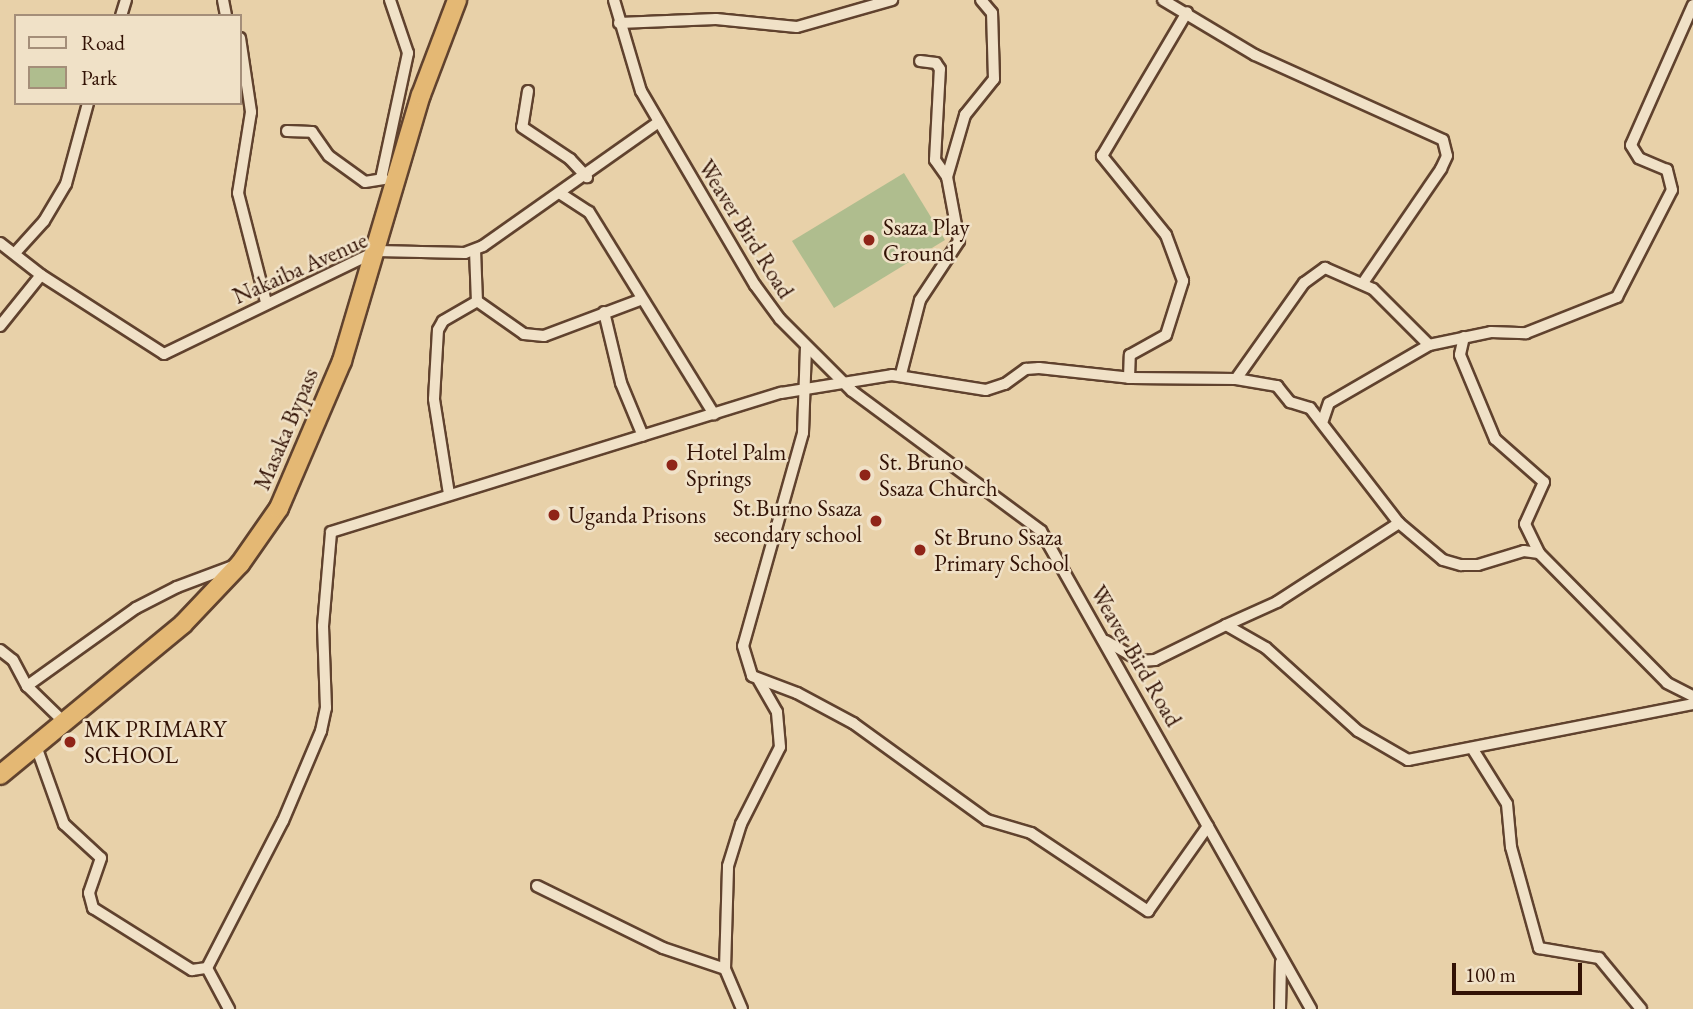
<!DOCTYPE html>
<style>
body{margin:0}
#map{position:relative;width:1693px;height:1009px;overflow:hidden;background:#e8d1a9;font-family:"EB Garamond",serif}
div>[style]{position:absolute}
.green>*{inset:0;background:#afbd8e}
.roads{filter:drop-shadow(2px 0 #60422e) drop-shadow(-2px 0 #60422e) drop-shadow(0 2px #60422e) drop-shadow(0 -2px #60422e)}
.street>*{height:10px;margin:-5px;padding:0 5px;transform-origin:5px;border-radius:5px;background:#f0e1c7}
.highway>*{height:18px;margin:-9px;padding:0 9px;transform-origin:9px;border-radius:9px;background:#e4b874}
.dots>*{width:19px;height:19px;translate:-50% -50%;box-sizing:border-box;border:4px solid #f0e1c7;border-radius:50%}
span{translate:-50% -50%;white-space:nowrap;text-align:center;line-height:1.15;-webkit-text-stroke:5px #f0e1c7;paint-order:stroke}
.poi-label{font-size:23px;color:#321205}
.left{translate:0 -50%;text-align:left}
.right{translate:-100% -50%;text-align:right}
.street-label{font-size:23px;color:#321205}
.legend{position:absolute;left:14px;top:14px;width:228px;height:91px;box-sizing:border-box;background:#f0e1c7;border:2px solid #a48e79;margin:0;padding:9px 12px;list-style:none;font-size:21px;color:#321205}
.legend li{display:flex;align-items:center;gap:14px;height:35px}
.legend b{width:35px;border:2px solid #a48e79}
.scale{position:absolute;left:1452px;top:963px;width:130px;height:32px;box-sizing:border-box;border:4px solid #321205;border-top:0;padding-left:9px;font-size:21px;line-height:24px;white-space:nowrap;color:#321205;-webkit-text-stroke:5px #f0e1c7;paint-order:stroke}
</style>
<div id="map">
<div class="green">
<div style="clip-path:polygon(904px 173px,945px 240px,834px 308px,792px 241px)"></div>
</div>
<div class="roads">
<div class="street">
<div style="left:223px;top:0;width:16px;rotate:79deg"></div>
<div style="left:614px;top:0;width:95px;rotate:73.5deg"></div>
<div style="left:641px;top:91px;width:225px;rotate:59.6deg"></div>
<div style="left:755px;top:285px;width:42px;rotate:53.7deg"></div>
<div style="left:780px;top:319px;width:102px;rotate:45deg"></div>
<div style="left:852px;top:391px;width:235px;rotate:36.5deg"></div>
<div style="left:1041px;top:531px;width:549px;rotate:60.54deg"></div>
<div style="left:1163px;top:0;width:107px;rotate:30.9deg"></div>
<div style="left:1255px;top:55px;width:206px;rotate:24.3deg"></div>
<div style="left:1443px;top:140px;width:16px;rotate:76deg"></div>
<div style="left:1447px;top:156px;width:14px;rotate:115deg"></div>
<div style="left:1441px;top:169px;width:138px;rotate:124.4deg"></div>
<div style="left:121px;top:16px;width:17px;rotate:-73deg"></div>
<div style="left:619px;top:23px;width:97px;rotate:-2.4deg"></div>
<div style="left:716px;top:19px;width:81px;rotate:5.6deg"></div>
<div style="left:797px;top:27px;width:99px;rotate:-15.9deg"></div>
<div style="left:240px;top:38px;width:75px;rotate:81.5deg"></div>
<div style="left:251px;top:112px;width:82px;rotate:99.1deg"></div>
<div style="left:238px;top:193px;width:113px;rotate:75.6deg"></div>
<div style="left:528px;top:91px;width:36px;rotate:99deg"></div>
<div style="left:522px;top:127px;width:58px;rotate:33.7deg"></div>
<div style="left:570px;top:159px;width:25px;rotate:47deg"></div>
<div style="left:287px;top:131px;width:25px;rotate:2deg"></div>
<div style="left:312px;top:132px;width:29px;rotate:55deg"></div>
<div style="left:329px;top:156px;width:44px;rotate:35.8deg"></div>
<div style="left:365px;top:182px;width:19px;rotate:-9deg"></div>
<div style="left:947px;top:177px;width:65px;rotate:-73.8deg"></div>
<div style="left:965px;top:115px;width:46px;rotate:-51.1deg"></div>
<div style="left:994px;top:79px;width:66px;rotate:-91.7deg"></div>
<div style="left:992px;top:13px;width:17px;rotate:-130deg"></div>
<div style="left:381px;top:179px;width:129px;rotate:-77.9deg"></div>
<div style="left:408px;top:53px;width:56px;rotate:-108.8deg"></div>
<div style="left:561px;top:194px;width:33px;rotate:33deg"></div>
<div style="left:589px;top:212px;width:238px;rotate:58.3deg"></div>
<div style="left:0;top:243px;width:52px;rotate:38deg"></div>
<div style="left:41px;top:275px;width:146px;rotate:32.7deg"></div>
<div style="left:164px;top:354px;width:237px;rotate:-25.8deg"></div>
<div style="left:377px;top:251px;width:88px;rotate:1.3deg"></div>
<div style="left:465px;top:253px;width:19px;rotate:-21deg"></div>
<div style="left:483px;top:246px;width:215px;rotate:-35.2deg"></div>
<div style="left:475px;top:250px;width:51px;rotate:87.8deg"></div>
<div style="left:477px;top:301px;width:57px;rotate:35.1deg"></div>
<div style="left:524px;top:334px;width:20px;rotate:6deg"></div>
<div style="left:544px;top:336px;width:103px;rotate:-20.6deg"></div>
<div style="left:15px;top:253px;width:43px;rotate:-47.8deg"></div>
<div style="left:44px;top:221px;width:43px;rotate:-59.3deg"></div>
<div style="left:66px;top:184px;width:84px;rotate:-74.8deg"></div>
<div style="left:604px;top:312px;width:73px;rotate:76.5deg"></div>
<div style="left:621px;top:383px;width:57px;rotate:67.5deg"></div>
<div style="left:0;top:326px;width:65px;rotate:-51.2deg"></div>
<div style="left:1464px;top:337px;width:18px;rotate:103deg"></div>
<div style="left:1460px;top:355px;width:91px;rotate:67.4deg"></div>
<div style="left:1495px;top:439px;width:65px;rotate:41.3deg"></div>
<div style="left:1544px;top:482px;width:46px;rotate:114.3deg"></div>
<div style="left:1525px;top:524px;width:32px;rotate:64deg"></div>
<div style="left:806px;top:347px;width:86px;rotate:92deg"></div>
<div style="left:803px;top:433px;width:221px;rotate:105.7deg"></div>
<div style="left:743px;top:646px;width:31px;rotate:73deg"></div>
<div style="left:752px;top:676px;width:48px;rotate:20.7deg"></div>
<div style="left:797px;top:693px;width:64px;rotate:28.2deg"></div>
<div style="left:853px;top:723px;width:165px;rotate:35.9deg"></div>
<div style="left:987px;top:820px;width:46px;rotate:16.5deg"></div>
<div style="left:1031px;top:833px;width:141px;rotate:33.7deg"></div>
<div style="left:1148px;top:911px;width:104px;rotate:-54.8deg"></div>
<div style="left:901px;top:374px;width:76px;rotate:-75.6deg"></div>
<div style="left:920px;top:300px;width:71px;rotate:-56.5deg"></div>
<div style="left:959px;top:241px;width:65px;rotate:-100.6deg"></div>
<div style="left:947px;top:177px;width:21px;rotate:-125deg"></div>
<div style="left:935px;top:160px;width:91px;rotate:-86.9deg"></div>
<div style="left:940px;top:69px;width:7px;rotate:-124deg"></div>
<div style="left:936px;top:63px;width:16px;rotate:-173deg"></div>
<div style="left:1129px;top:378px;width:23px;rotate:-88deg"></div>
<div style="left:1130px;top:355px;width:41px;rotate:-29.1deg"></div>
<div style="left:1166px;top:335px;width:57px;rotate:-72.5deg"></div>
<div style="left:1183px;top:281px;width:49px;rotate:-110.3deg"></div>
<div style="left:1166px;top:235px;width:102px;rotate:-129deg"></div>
<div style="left:1102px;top:156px;width:167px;rotate:-59.4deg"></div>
<div style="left:1236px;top:379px;width:118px;rotate:-54.7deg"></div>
<div style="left:1304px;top:283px;width:26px;rotate:-36deg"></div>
<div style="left:1325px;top:268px;width:52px;rotate:23.6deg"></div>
<div style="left:1373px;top:289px;width:79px;rotate:45deg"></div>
<div style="left:1323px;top:420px;width:18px;rotate:-71deg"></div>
<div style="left:1329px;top:403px;width:116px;rotate:-30.1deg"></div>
<div style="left:1429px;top:345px;width:63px;rotate:-11.8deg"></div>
<div style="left:1491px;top:332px;width:35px;rotate:2deg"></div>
<div style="left:1526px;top:333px;width:98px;rotate:-21.6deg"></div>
<div style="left:1617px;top:297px;width:120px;rotate:-62.8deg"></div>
<div style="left:1672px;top:190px;width:21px;rotate:-104deg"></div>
<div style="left:1667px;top:170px;width:30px;rotate:-157deg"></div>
<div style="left:1639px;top:158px;width:15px;rotate:-122deg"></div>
<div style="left:1631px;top:145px;width:153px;rotate:-66.1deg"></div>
<div style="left:449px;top:494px;width:96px;rotate:-99deg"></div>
<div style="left:434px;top:399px;width:69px;rotate:-86.7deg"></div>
<div style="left:438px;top:330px;width:10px;rotate:-61deg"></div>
<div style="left:443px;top:321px;width:39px;rotate:-30deg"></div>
<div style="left:1399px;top:523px;width:57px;rotate:40.1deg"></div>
<div style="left:1443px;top:560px;width:19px;rotate:16deg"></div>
<div style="left:1461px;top:565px;width:17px"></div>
<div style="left:1478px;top:565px;width:48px;rotate:-16.9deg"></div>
<div style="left:1524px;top:551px;width:15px;rotate:8deg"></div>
<div style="left:1539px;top:553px;width:182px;rotate:45.4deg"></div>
<div style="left:1667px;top:683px;width:29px;rotate:27deg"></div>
<div style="left:1106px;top:641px;width:39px;rotate:30deg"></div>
<div style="left:1140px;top:661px;width:15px;rotate:-4deg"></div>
<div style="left:1155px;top:660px;width:79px;rotate:-26.2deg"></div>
<div style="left:1226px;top:625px;width:46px;rotate:29.9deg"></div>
<div style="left:1266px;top:648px;width:124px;rotate:42.1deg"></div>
<div style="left:1358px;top:731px;width:58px;rotate:30.1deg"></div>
<div style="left:1408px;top:760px;width:290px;rotate:-11.1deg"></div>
<div style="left:0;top:650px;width:16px;rotate:38deg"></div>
<div style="left:13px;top:660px;width:30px;rotate:62deg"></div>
<div style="left:27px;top:686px;width:52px;rotate:44.2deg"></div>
<div style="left:27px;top:686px;width:134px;rotate:-35.6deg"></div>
<div style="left:136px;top:608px;width:46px;rotate:-27.1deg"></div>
<div style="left:177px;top:587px;width:60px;rotate:-20.6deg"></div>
<div style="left:36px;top:746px;width:83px;rotate:70.3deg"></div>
<div style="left:64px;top:824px;width:50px;rotate:42.6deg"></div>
<div style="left:101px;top:858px;width:37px;rotate:109deg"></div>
<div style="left:89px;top:893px;width:16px;rotate:75deg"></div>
<div style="left:93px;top:908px;width:117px;rotate:32.1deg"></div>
<div style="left:192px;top:970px;width:15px;rotate:-8deg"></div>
<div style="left:207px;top:968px;width:165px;rotate:-62.7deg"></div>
<div style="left:283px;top:821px;width:98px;rotate:-67.1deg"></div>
<div style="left:321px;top:731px;width:24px;rotate:-78deg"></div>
<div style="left:326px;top:708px;width:82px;rotate:-92.1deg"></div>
<div style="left:323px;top:626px;width:94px;rotate:-85.1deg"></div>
<div style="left:331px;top:532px;width:471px;rotate:-17.2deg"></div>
<div style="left:781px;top:393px;width:112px;rotate:-9.2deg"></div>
<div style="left:892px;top:375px;width:95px;rotate:9.1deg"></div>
<div style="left:986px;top:390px;width:20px;rotate:-18deg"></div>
<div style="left:1005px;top:384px;width:26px;rotate:-36deg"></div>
<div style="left:1026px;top:369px;width:13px;rotate:-4deg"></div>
<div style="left:1039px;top:368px;width:93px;rotate:6.2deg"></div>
<div style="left:1131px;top:378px;width:105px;rotate:0.5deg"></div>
<div style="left:1236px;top:379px;width:42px;rotate:9.7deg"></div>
<div style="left:1277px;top:386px;width:21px;rotate:51deg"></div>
<div style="left:1290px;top:402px;width:21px;rotate:17deg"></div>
<div style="left:1310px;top:408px;width:145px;rotate:52.3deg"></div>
<div style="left:1399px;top:523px;width:145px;rotate:147.1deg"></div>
<div style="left:1277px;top:602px;width:56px;rotate:155.7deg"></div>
<div style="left:1472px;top:748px;width:66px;rotate:58deg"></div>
<div style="left:1507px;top:804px;width:43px;rotate:84.7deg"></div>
<div style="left:1511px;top:847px;width:105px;rotate:74.5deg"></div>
<div style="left:1539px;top:948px;width:61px;rotate:9.5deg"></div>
<div style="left:1599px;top:958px;width:66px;rotate:50.5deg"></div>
<div style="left:537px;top:886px;width:140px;rotate:26.2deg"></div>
<div style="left:663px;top:948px;width:65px;rotate:18.7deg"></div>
<div style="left:207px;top:968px;width:47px;rotate:61.8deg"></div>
<div style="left:742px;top:1009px;width:43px;rotate:-113deg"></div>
<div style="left:725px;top:969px;width:103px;rotate:-88.3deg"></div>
<div style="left:728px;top:866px;width:44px;rotate:-72.8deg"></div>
<div style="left:741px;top:824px;width:86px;rotate:-63.1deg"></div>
<div style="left:780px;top:747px;width:35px;rotate:-95deg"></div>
<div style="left:777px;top:712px;width:36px;rotate:-120deg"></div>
<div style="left:1280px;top:1009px;width:47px;rotate:-88.8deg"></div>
</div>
<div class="highway">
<div style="left:0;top:775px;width:237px;rotate:-39.5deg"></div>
<div style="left:183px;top:624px;width:83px;rotate:-46.5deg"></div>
<div style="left:240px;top:564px;width:68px;rotate:-55.1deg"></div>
<div style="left:279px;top:508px;width:160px;rotate:-66.8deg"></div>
<div style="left:342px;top:361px;width:277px;rotate:-73.5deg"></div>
<div style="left:421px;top:95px;width:102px;rotate:-69.2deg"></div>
</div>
</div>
<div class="dots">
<div style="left:869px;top:240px;background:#8f2418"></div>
<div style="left:672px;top:465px;background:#8f2418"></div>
<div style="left:865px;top:475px;background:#8f2418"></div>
<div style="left:554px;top:515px;background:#8f2418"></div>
<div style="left:876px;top:521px;background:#8f2418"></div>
<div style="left:920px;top:550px;background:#8f2418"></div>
<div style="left:70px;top:742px;background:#8f2418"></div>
</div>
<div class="poi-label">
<span class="left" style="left:883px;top:240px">Ssaza Play<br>Ground</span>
<span class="left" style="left:686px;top:465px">Hotel Palm<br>Springs</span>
<span class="left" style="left:879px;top:475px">St. Bruno<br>Ssaza Church</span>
<span class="right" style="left:862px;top:521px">St.Burno Ssaza<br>secondary school</span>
<span class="left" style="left:568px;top:515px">Uganda Prisons</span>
<span class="left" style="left:934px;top:550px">St Bruno Ssaza<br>Primary School</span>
<span class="left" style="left:84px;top:742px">MK PRIMARY<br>SCHOOL</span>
</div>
<div class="street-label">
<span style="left:746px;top:229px;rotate:58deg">Weaver Bird Road</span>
<span style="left:300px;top:268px;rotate:-24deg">Nakaiba Avenue</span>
<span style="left:286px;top:429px;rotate:-67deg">Masaka Bypass</span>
<span style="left:1136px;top:656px;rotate:60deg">Weaver Bird Road</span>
</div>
<ul class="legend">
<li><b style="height:9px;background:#f0e1c7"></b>Road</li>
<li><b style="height:19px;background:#afbd8e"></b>Park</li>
</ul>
<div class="scale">100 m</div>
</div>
